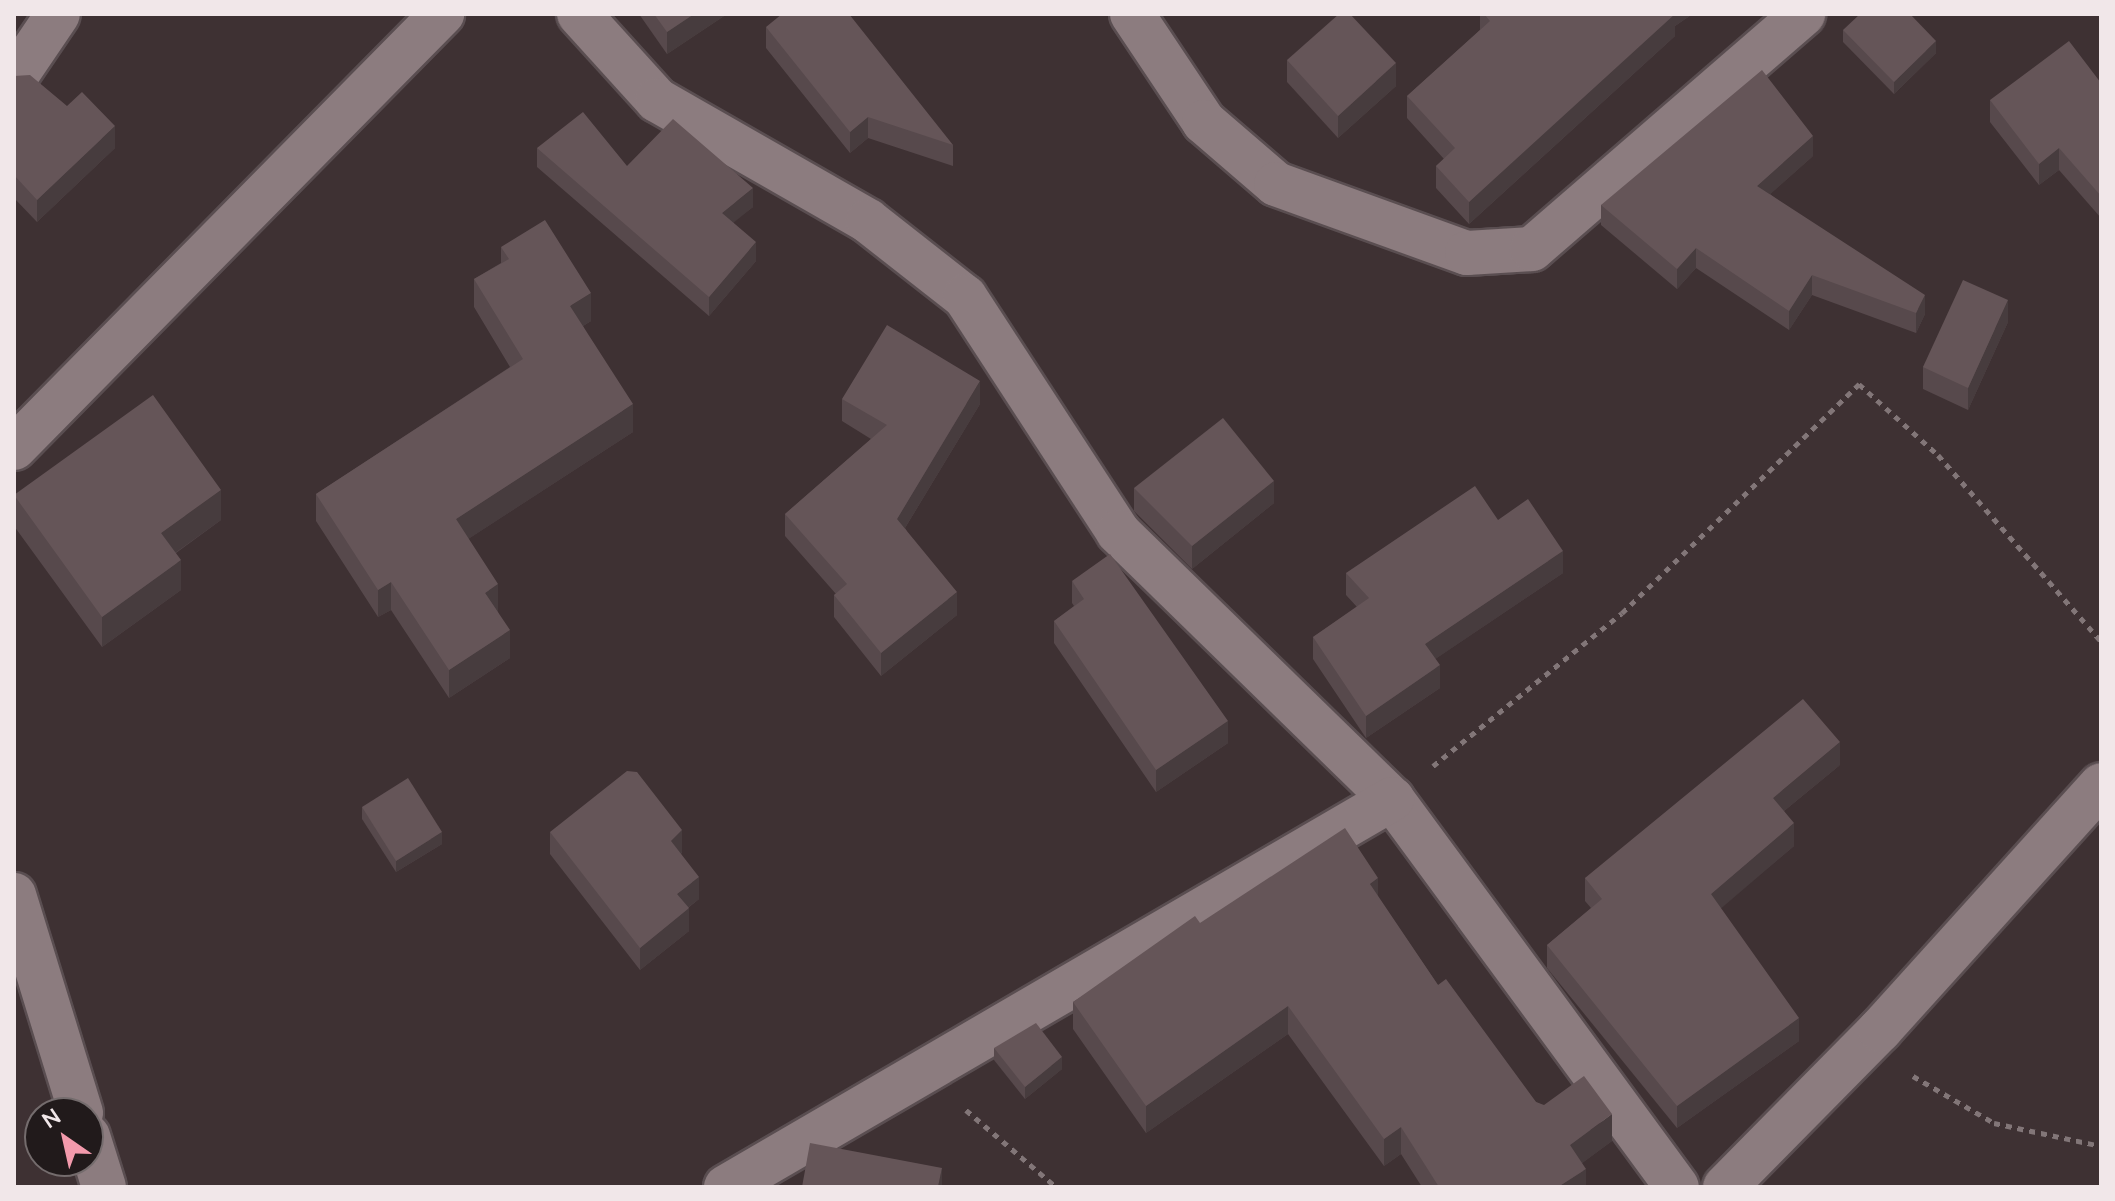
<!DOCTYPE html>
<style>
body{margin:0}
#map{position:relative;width:2115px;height:1201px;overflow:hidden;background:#3e3133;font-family:"Nunito Sans",sans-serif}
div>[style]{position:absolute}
.path>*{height:5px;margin-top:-2.5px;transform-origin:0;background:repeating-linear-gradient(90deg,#827678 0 6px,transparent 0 12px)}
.roads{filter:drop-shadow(2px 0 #5a4e51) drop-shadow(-2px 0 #5a4e51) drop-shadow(0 2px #5a4e51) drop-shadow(0 -2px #5a4e51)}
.minor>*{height:44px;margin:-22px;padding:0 22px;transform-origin:22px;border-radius:22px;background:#8c7c7f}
.wall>*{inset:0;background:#57494c}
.shaded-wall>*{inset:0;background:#473c3e}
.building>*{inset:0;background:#655558}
span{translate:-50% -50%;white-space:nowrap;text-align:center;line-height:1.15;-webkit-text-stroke:8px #211a1b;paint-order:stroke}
.frame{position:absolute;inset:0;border:16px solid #f1e7e9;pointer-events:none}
.north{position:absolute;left:24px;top:1097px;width:80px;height:80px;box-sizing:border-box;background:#211a1b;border:2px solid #746c6d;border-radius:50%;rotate:326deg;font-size:22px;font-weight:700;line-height:32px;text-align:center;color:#f1e7e9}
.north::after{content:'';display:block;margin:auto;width:28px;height:36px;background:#f39aac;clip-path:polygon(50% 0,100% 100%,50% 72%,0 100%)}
</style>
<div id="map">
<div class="path">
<div style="left:1433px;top:766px;width:243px;rotate:-39deg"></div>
<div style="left:1622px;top:613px;width:330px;rotate:-44deg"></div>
<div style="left:1859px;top:384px;width:106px;rotate:41.9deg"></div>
<div style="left:1938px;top:455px;width:247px;rotate:48.8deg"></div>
<div style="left:1913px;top:1076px;width:94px;rotate:30.1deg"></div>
<div style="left:1994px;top:1123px;width:109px;rotate:12.1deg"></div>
<div style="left:966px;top:1110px;width:118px;rotate:40.5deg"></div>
</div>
<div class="roads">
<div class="minor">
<div style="left:579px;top:14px;width:116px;rotate:47.8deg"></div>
<div style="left:657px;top:100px;width:243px;rotate:29.8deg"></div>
<div style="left:868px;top:221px;width:123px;rotate:38.1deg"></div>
<div style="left:965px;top:297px;width:280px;rotate:56.9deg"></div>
<div style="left:1118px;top:532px;width:383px;rotate:44.3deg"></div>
<div style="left:1392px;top:799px;width:481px;rotate:53.7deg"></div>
<div style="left:1132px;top:14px;width:130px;rotate:56.3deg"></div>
<div style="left:1204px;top:122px;width:95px;rotate:40.7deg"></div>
<div style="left:1276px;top:184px;width:203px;rotate:19.9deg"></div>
<div style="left:1467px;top:253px;width:65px;rotate:-3.5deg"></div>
<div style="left:1532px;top:249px;width:359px;rotate:-40.9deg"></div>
<div style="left:14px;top:79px;width:78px;rotate:-55.9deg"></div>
<div style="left:14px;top:448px;width:610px;rotate:-45.4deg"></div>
<div style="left:14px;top:895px;width:228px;rotate:72.9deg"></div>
<div style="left:88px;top:1136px;width:53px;rotate:72.6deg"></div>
<div style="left:726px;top:1187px;width:771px;rotate:-30.22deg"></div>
<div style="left:1725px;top:1187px;width:221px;rotate:-45.4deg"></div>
<div style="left:1880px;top:1030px;width:330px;rotate:-47.9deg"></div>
</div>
</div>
<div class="wall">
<div style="clip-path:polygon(639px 14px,727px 14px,667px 54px)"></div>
<div style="clip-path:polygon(1480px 14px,1691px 14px,1691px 15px,1675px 26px,1675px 36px,1469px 224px,1436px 188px,1436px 166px,1444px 159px,1407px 118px,1407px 96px,1480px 30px)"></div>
<div style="clip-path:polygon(766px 27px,953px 145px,953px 166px,868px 138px,850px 153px,766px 48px)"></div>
<div style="clip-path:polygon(1843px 30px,1936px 53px,1894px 94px,1843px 42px)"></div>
<div style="clip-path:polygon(1287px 60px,1396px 86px,1338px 138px,1287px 82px)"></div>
<div style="clip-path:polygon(14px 76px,115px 148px,37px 222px,14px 198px)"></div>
<div style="clip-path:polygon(2101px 83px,2101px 218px,2059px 170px,2039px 185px,1990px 122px,1990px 100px)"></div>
<div style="clip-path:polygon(537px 148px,627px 166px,753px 207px,733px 222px,756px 261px,709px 316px,537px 167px)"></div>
<div style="clip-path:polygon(1813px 156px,1770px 194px,1925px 314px,1916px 333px,1812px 295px,1789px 330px,1696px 268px,1677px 289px,1601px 225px,1601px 205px)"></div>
<div style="clip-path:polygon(501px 247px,591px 321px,583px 326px,633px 432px,468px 539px,498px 612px,510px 658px,449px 698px,391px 610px,378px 617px,316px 521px,316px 494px,510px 367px,474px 307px,474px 279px,501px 263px)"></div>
<div style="clip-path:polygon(2008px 322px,1968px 410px,1923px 389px,1923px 367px)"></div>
<div style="clip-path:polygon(842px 399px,980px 404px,905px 528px,957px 615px,881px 676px,834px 617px,834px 595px,836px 594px,785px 536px,785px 514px,871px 439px,842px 421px)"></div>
<div style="clip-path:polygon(1134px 488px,1274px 503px,1192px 569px,1134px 511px)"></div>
<div style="clip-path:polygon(14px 495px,221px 520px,176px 553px,181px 590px,102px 647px,14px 526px)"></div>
<div style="clip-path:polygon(1498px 520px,1563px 573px,1435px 659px,1440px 688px,1366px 738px,1313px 659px,1313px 637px,1357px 607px,1346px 595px,1346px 573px)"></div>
<div style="clip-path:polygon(1072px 581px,1228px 743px,1156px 792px,1054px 643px,1054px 621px,1074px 606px,1072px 603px)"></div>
<div style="clip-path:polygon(1840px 765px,1784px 811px,1794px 846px,1720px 908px,1799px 1041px,1677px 1128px,1547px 968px,1547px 945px,1591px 908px,1585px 901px,1585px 878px)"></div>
<div style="clip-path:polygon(362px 807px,442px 844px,396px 872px,362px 819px)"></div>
<div style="clip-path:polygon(550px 832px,682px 852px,681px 854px,699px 899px,688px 908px,689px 931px,640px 970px,550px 854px)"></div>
<div style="clip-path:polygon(1378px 897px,1438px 985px,1536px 1102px,1612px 1141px,1582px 1163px,1586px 1187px,1422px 1187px,1401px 1154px,1384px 1166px,1288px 1034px,1146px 1133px,1073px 1029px,1073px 1002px,1200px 923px)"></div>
<div style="clip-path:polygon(994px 1048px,1062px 1069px,1025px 1099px,994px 1060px)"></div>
</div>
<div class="shaded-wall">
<div style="clip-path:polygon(694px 14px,727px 14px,667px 54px,667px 32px)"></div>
<div style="clip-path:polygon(1669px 14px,1691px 14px,1691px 15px,1675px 26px,1675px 36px,1469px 224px,1469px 202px)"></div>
<div style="clip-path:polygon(1936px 41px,1936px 53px,1894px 94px,1894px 82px)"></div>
<div style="clip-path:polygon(1396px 63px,1396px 86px,1338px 138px,1338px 116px)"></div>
<div style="clip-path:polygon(868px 117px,868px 138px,850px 153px,850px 132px)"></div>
<div style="clip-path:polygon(115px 126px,115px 148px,37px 222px,37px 200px)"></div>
<div style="clip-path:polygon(1813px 136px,1813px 156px,1757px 206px,1757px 186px)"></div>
<div style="clip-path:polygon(2059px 148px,2059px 170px,2039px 185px,2039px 164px)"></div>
<div style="clip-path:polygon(753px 188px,753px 207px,722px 232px,722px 213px)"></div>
<div style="clip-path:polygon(756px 242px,756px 261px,709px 316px,709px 297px)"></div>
<div style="clip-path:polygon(1696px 248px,1696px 268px,1677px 289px,1677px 269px)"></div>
<div style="clip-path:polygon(1812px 275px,1812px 295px,1789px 330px,1789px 311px)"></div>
<div style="clip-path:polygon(591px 293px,591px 321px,570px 334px,570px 306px)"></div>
<div style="clip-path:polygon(1925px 295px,1925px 314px,1916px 333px,1916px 313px)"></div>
<div style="clip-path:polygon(2008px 300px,2008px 322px,1968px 410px,1968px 388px)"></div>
<div style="clip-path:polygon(980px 381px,980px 404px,897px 541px,897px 519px)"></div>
<div style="clip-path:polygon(633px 404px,633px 432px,456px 547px,456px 519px)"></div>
<div style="clip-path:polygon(1274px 481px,1274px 503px,1192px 569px,1192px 546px)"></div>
<div style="clip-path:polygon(221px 490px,221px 520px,161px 563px,161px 533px)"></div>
<div style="clip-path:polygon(1563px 551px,1563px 573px,1425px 666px,1425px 644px)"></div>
<div style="clip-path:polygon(181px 560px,181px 590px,102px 647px,102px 617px)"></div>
<div style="clip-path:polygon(391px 582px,391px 610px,378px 617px,378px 590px)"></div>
<div style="clip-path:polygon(498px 584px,498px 612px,485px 593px)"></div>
<div style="clip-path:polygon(957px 592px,957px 615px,881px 676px,881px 653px)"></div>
<div style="clip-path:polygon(510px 630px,510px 658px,449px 698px,449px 670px)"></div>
<div style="clip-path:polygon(1440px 665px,1440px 688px,1366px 738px,1366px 716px)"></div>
<div style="clip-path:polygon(1228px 721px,1228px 743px,1156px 792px,1156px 770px)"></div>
<div style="clip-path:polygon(1840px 742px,1840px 765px,1773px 820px,1773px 798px)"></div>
<div style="clip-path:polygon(1794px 823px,1794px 846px,1711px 917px,1711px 894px)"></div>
<div style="clip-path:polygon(682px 830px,682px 852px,671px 863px,671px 841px)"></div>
<div style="clip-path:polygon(442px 832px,442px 844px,396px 872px,396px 861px)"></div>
<div style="clip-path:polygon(699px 877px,699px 899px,677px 916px,677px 894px)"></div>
<div style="clip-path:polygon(1378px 878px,1378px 905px,1370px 884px)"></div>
<div style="clip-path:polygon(689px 908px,689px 931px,640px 970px,640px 948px)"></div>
<div style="clip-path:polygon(1288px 1006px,1288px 1034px,1146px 1133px,1146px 1106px)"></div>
<div style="clip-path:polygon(1799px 1018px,1799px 1041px,1677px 1128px,1677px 1106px)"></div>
<div style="clip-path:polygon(1062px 1057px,1062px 1069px,1025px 1099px,1025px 1087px)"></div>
<div style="clip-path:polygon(1612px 1114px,1612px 1141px,1570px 1172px,1570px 1145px)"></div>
<div style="clip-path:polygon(1401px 1127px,1401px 1154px,1384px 1166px,1384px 1139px)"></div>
<div style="clip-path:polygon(942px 1168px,942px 1187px,938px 1187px)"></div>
<div style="clip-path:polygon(1586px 1169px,1586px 1187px,1558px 1187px)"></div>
</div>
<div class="building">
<div style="clip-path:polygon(654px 14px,694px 14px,667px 32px)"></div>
<div style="clip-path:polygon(782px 14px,849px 14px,953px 145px,868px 117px,850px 132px,766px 27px)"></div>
<div style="clip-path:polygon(1339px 14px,1350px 14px,1396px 63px,1338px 116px,1287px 60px)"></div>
<div style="clip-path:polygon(1484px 14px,1675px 14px,1469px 202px,1436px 166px,1455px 148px,1407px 96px,1490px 21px)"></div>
<div style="clip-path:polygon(1860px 14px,1910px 14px,1936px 41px,1894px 82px,1843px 30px)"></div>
<div style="clip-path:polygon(2069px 41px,2101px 83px,2101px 196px,2059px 148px,2039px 164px,1990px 100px)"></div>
<div style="clip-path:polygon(1762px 70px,1813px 136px,1757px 186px,1925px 295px,1916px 313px,1812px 275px,1789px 311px,1696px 248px,1677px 269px,1601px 205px)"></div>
<div style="clip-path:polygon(30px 75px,67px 106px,82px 92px,115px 126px,37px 200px,14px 175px,14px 76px)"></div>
<div style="clip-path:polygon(583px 112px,627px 166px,673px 119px,753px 188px,722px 213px,756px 242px,709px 297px,537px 148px)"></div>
<div style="clip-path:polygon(545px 220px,591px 293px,570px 306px,633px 404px,456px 519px,498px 584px,485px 593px,510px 630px,449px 670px,391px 582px,378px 590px,316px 494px,523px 359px,474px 279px,509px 259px,501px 247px)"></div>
<div style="clip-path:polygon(1963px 280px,2008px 300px,1968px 388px,1923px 367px)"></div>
<div style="clip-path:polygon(887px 325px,980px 381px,897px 519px,957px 592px,881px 653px,834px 595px,847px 584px,785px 514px,887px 425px,842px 399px)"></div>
<div style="clip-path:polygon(153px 395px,221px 490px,161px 533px,181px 560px,102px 617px,14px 495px)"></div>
<div style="clip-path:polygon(1223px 418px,1274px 481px,1192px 546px,1134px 488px)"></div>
<div style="clip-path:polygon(1475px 486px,1498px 520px,1528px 499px,1563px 551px,1425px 644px,1440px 665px,1366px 716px,1313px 637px,1369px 598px,1346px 573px)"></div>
<div style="clip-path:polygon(1110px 554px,1228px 721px,1156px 770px,1054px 621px,1084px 599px,1072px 581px)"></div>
<div style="clip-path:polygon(1803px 699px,1840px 742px,1773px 798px,1794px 823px,1711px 894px,1799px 1018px,1677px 1106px,1547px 945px,1602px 899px,1585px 878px)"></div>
<div style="clip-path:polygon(627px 771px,637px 772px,682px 830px,671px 841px,699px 877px,677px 894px,689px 908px,640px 948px,550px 832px)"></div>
<div style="clip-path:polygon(408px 778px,442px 832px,396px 861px,362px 807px)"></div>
<div style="clip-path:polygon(1345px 828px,1378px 878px,1370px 884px,1438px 985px,1446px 979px,1536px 1102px,1544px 1105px,1584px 1076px,1612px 1114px,1570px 1145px,1586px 1169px,1558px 1187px,1439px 1187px,1401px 1127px,1384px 1139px,1288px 1006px,1146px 1106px,1073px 1002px,1195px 916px,1200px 923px)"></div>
<div style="clip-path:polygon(1036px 1023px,1062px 1057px,1025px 1087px,994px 1048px)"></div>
<div style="clip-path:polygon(810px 1143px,942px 1168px,938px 1187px,802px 1187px)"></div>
</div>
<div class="frame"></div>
<div class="north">N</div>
</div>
